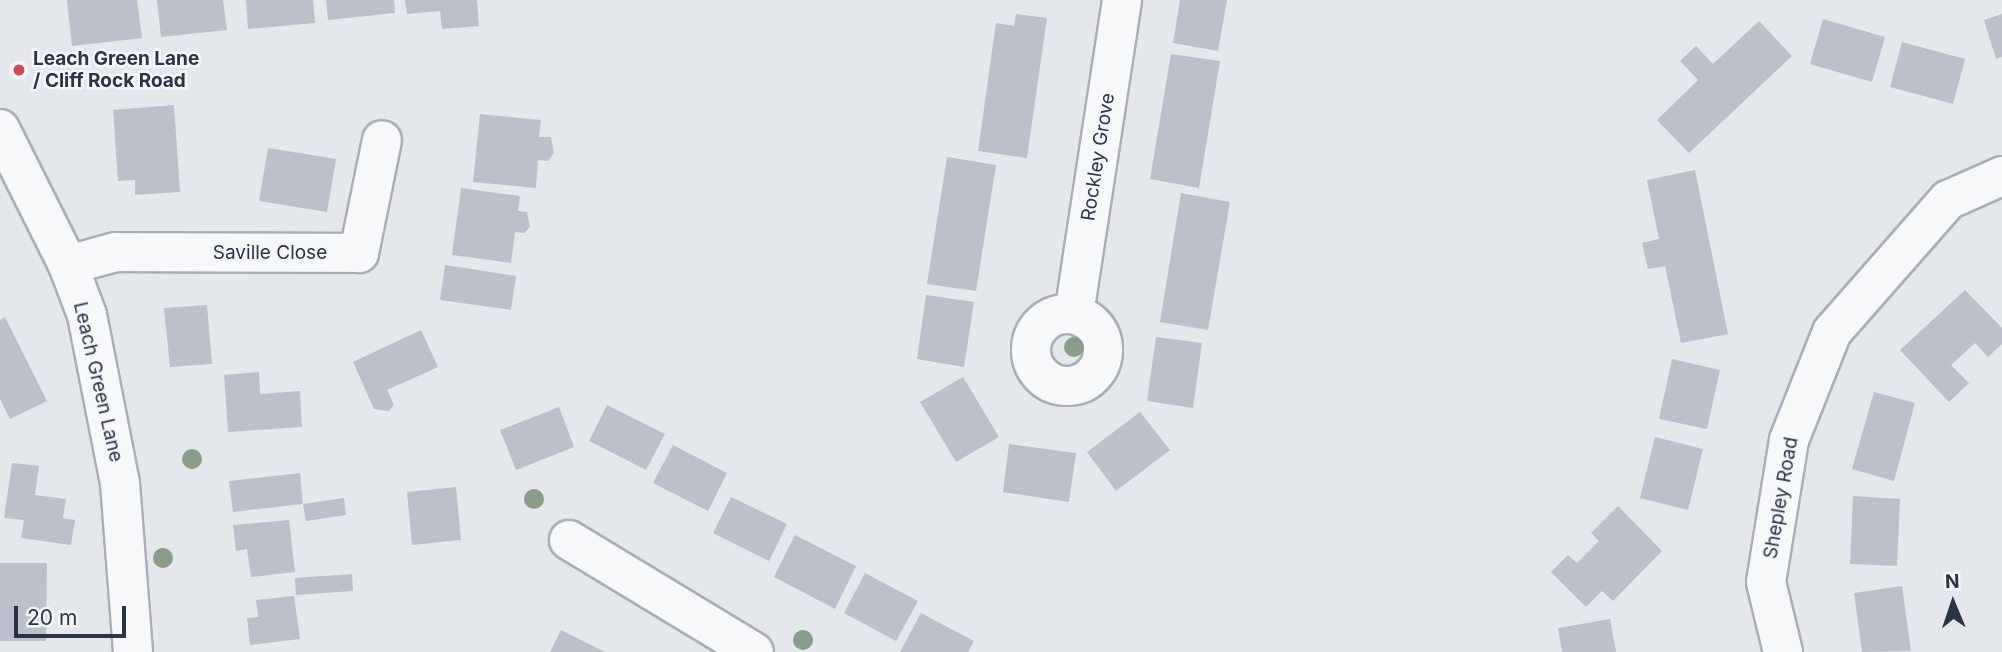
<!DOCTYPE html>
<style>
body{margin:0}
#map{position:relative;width:2002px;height:652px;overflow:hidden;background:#e4e7ec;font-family:Inter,sans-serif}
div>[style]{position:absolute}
.building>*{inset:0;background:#bbc0ca}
.roads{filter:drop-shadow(2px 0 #a9aeb7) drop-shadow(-2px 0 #a9aeb7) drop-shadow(0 2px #a9aeb7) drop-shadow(0 -2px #a9aeb7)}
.minor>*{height:38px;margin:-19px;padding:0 19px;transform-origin:19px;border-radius:19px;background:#f7f8fa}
.minor>.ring{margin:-19px;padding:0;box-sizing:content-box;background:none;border:38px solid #f7f8fa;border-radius:50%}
.trees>*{width:20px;height:20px;margin:-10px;border-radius:50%;background:#899d89}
.dots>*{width:19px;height:19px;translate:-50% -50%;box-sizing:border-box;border:4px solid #f4f6f9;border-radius:50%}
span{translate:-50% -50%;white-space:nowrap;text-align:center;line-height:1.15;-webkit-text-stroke:5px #f4f6f9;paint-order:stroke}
.poi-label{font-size:19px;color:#2b3445;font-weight:700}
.left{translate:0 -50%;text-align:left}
.street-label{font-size:19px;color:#2b3445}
.north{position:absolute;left:1918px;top:568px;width:70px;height:70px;-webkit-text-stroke:5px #f4f6f9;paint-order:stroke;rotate:358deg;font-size:19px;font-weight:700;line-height:28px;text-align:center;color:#2b3445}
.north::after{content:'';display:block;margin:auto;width:24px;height:32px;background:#2b3445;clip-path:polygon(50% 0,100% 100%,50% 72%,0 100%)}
.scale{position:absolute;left:14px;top:606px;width:112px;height:32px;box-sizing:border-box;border:4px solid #2b3445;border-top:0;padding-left:9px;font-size:21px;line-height:24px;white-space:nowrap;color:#2b3445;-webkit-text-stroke:5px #f4f6f9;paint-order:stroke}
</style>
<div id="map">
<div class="building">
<div style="clip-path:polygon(67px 0,137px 0,142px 38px,72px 46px)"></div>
<div style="clip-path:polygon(157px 0,223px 0,227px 30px,161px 37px)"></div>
<div style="clip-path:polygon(246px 0,313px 0,315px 23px,248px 29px)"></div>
<div style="clip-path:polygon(326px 0,394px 0,395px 13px,328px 20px)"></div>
<div style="clip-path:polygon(405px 0,477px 0,479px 26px,442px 29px,440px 11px,407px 14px)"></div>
<div style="clip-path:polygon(1180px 0,1227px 0,1218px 51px,1173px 43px)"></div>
<div style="clip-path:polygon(1016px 14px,1047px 18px,1027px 158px,978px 151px,996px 23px,1014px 26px)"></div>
<div style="clip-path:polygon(2002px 14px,2002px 57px,1996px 59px,1984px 20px)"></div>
<div style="clip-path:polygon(1823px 19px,1885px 37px,1872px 82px,1810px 64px)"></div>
<div style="clip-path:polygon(1759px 21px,1792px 56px,1689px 153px,1657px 120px,1698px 80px,1680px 61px,1696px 46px,1713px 64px)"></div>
<div style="clip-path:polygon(1902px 42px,1965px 59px,1953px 104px,1890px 87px)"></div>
<div style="clip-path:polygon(1171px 54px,1220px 61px,1199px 188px,1150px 179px)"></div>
<div style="clip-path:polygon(174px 105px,180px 192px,135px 195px,135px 180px,118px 181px,113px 110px)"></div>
<div style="clip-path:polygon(480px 114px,541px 120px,539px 137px,551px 137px,554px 153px,548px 161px,538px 160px,536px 188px,473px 182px)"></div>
<div style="clip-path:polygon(268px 148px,336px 159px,327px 212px,259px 201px)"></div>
<div style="clip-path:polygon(947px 157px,996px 165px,976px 291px,927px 284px)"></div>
<div style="clip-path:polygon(1695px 170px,1728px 334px,1681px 343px,1665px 266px,1648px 269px,1642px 243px,1659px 239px,1647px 180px)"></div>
<div style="clip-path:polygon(461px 188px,520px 196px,518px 211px,527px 212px,530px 227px,524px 233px,515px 232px,511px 263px,452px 255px)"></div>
<div style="clip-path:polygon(1181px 193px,1230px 202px,1208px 330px,1160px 322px)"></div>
<div style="clip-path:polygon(445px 265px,516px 276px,511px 310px,440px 300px)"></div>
<div style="clip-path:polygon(1965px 290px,2002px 328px,2002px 344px,1988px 357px,1975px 343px,1951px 365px,1969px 383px,1949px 402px,1900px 350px)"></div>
<div style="clip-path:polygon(926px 295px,974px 302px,964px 367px,917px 359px)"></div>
<div style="clip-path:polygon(207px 305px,212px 364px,170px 367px,164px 308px)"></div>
<div style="clip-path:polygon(5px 317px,47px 401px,10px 419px,0 399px,0 320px)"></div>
<div style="clip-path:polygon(421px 330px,438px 367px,387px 390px,394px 405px,389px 411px,374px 409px,353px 362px)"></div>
<div style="clip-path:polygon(1156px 337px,1202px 343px,1193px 408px,1147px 401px)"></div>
<div style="clip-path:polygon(1672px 359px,1720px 370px,1707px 429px,1659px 419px)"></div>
<div style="clip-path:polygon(259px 372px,260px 394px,300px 391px,302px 427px,228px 432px,224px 375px)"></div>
<div style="clip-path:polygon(963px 377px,999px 437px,956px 462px,920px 402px)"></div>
<div style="clip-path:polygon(1874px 392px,1915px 403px,1894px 481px,1852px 469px)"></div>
<div style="clip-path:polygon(607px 405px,665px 434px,646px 470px,589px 441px)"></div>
<div style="clip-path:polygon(559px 407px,574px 447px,516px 470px,500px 430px)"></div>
<div style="clip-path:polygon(1140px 412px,1170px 450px,1116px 491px,1087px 452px)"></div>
<div style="clip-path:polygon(1655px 437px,1703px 449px,1688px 510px,1640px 498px)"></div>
<div style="clip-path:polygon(1009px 444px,1076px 453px,1069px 502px,1003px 492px)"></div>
<div style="clip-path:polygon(673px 445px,727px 473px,708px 511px,653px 483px)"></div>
<div style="clip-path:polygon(12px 463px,39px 466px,35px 495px,66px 499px,63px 518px,75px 520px,71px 545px,21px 538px,24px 520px,4px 518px)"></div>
<div style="clip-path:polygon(300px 473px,303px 504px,233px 512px,229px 481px)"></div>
<div style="clip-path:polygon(456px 487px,461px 540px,412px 545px,407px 492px)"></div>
<div style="clip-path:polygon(1853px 496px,1900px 499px,1897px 566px,1850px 564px)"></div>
<div style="clip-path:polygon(731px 497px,787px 524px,769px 561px,713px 533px)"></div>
<div style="clip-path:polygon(344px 498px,346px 515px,306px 521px,303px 504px)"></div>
<div style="clip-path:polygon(1618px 506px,1662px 551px,1613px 601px,1602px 591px,1586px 607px,1551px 572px,1568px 555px,1577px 563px,1599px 541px,1591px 533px)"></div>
<div style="clip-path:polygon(289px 520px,295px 572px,251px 577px,247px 549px,236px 551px,233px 525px)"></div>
<div style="clip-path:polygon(795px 535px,856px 566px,835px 609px,774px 577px)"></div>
<div style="clip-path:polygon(0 563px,47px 563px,46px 641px,0 641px)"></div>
<div style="clip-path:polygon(865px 573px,918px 601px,896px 641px,844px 613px)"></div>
<div style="clip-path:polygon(352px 574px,353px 591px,296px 595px,295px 578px)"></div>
<div style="clip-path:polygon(1902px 586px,1911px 651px,1862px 652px,1854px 593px)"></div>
<div style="clip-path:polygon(294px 596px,300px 639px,250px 645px,247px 618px,258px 617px,256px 600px)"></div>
<div style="clip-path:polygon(921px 613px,974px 641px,968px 652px,900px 652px)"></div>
<div style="clip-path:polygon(1610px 619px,1616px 652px,1562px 652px,1558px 628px)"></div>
<div style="clip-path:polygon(561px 630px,605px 652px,550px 652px)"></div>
</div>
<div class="roads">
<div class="minor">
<div style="left:0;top:129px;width:152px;rotate:63.4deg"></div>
<div style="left:68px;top:265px;width:53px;rotate:69.2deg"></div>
<div style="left:87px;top:315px;width:171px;rotate:78.9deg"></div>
<div style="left:120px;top:483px;width:169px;rotate:85.6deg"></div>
<div style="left:68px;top:265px;width:50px;rotate:-15.2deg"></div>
<div style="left:116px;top:252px;width:243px;rotate:0.2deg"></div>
<div style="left:359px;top:253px;width:115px;rotate:-78.5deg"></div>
<div style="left:1074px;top:314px;width:318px;rotate:-81.3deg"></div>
<div class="ring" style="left:1031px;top:314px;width:34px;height:34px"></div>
<div style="left:569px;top:540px;width:216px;rotate:31.2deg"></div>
<div style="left:1783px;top:652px;width:72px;rotate:-103.7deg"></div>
<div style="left:1766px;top:582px;width:144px;rotate:-80.8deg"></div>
<div style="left:1789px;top:440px;width:116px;rotate:-68.3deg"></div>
<div style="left:1832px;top:332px;width:176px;rotate:-48.7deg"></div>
<div style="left:1948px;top:200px;width:59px;rotate:-24deg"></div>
</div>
</div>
<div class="trees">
<div style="left:1074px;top:347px"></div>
<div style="left:192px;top:459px"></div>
<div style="left:534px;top:499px"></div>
<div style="left:163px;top:558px"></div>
<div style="left:803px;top:640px"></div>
</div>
<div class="dots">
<div style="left:19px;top:70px;background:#d1495b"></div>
</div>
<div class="poi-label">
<span class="left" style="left:33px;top:70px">Leach Green Lane<br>/ Cliff Rock Road</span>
</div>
<div class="street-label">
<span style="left:1098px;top:157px;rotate:-81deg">Rockley Grove</span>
<span style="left:270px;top:253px">Saville Close</span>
<span style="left:98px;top:382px;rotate:77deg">Leach Green Lane</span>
<span style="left:1781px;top:498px;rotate:-80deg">Shepley Road</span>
</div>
<div class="north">N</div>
<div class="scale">20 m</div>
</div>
